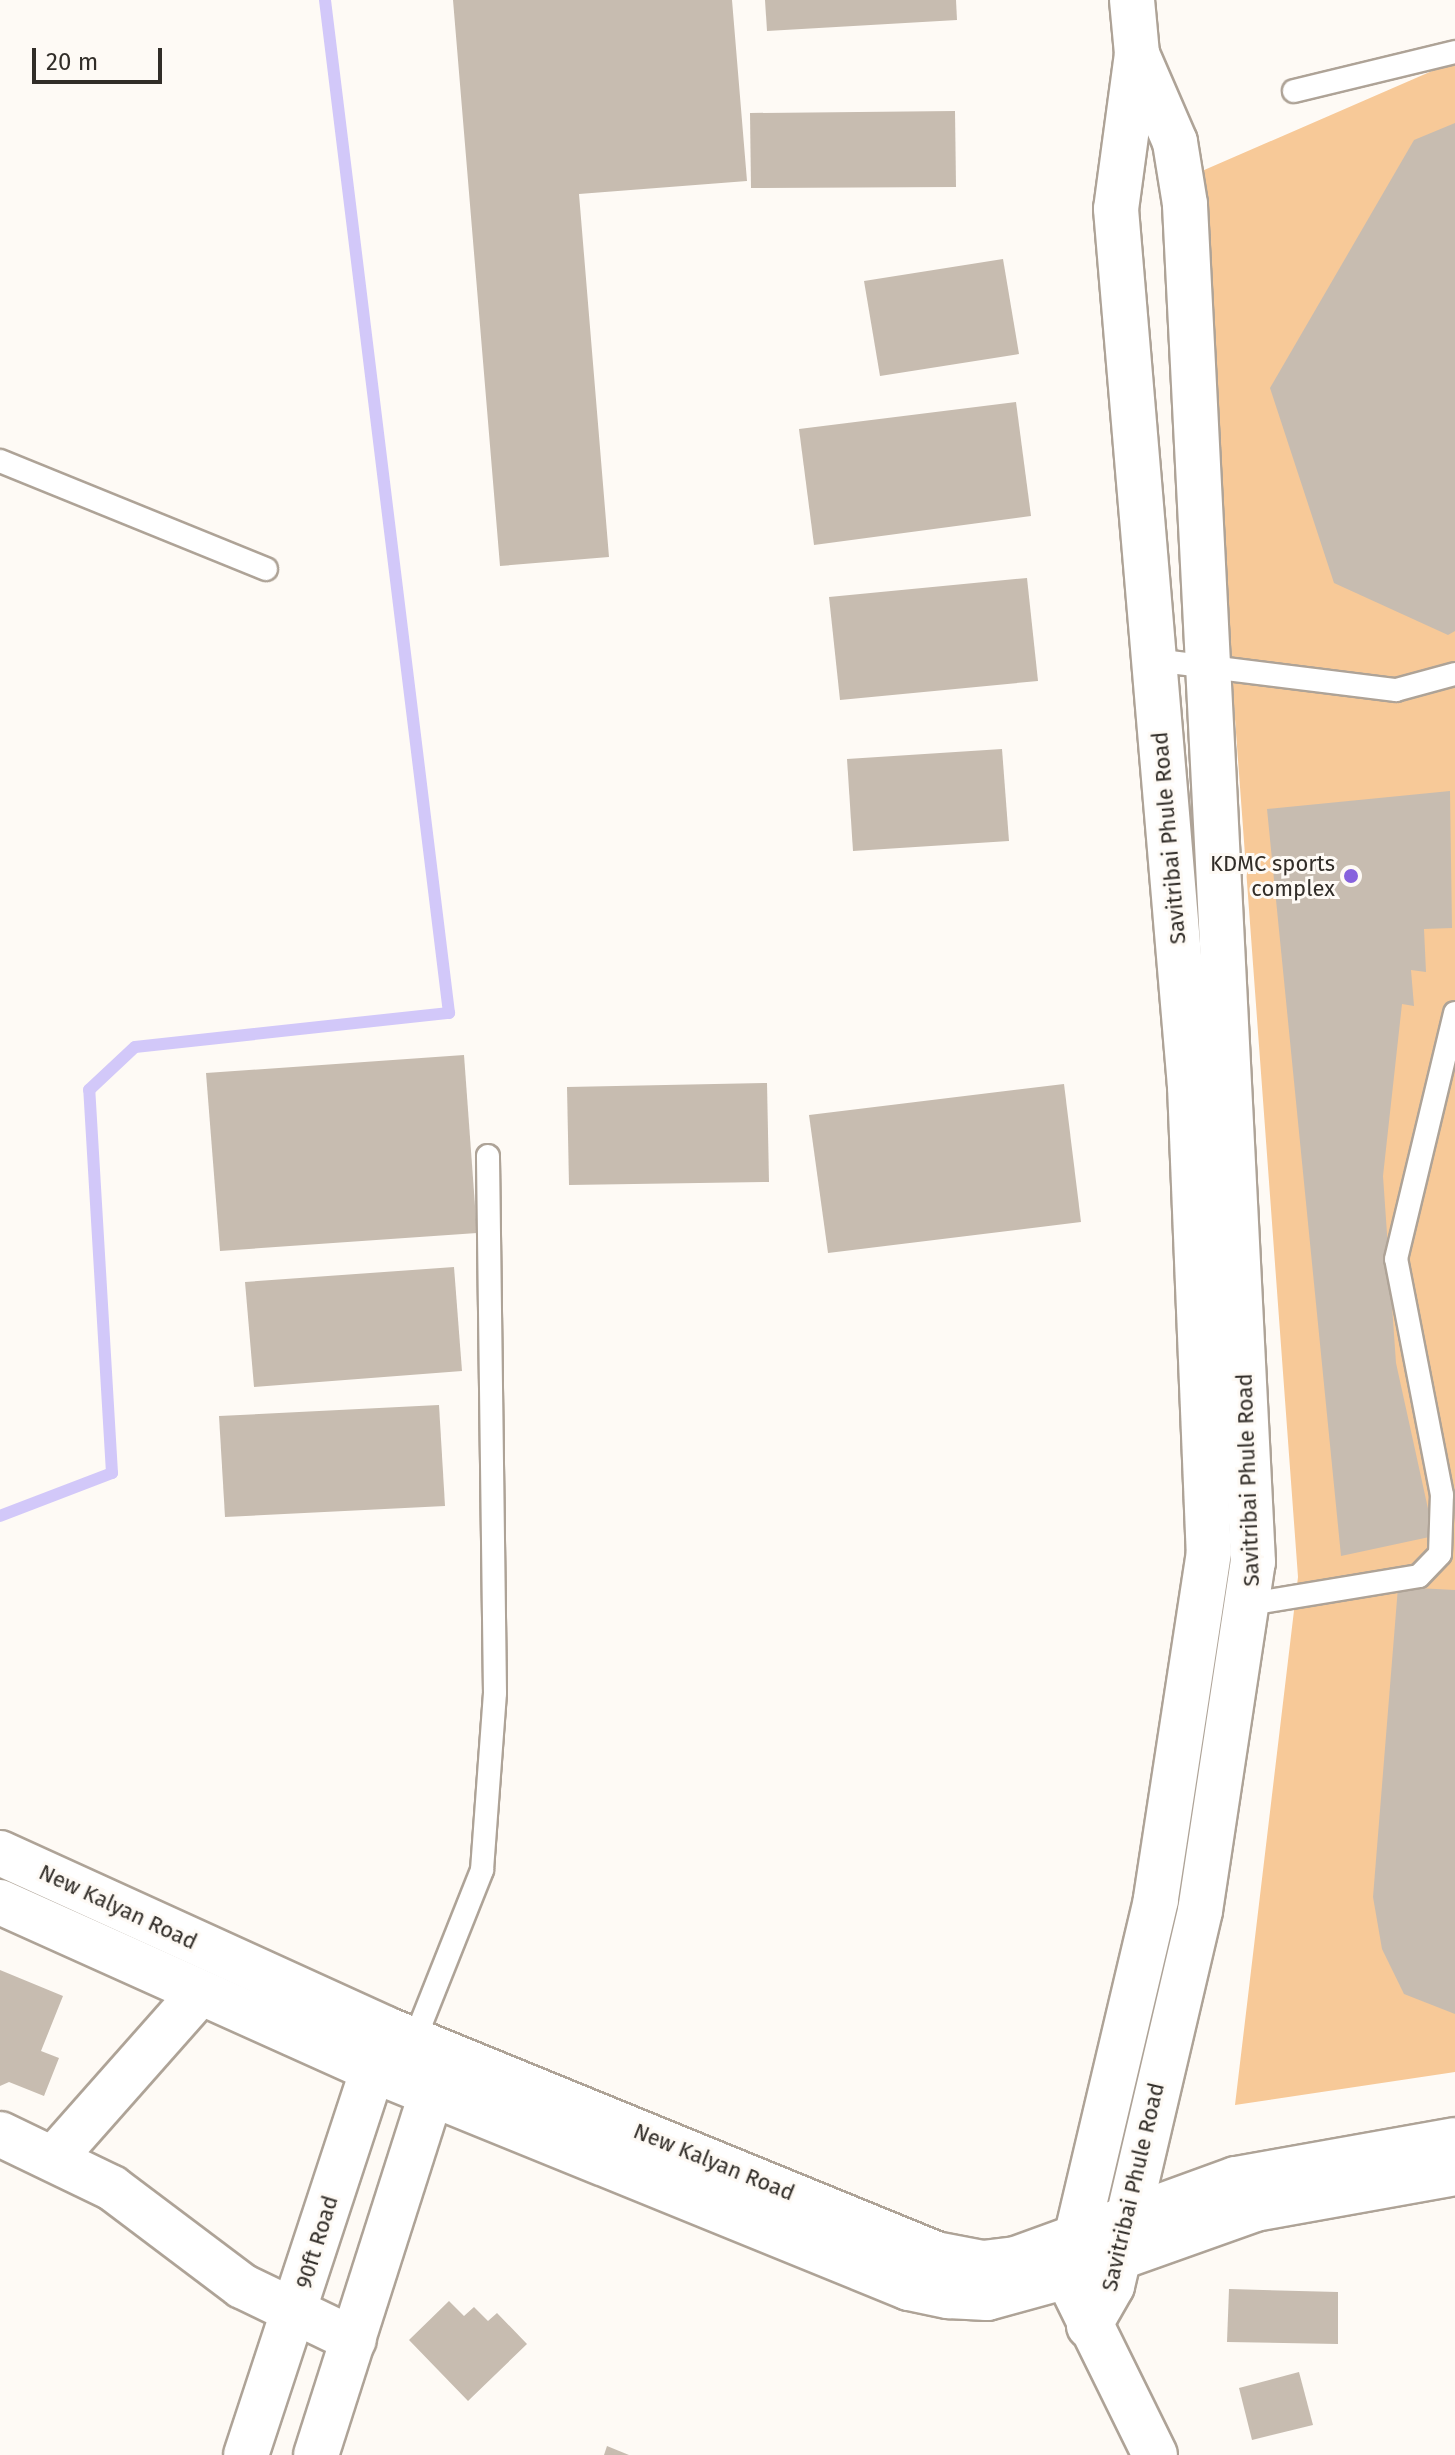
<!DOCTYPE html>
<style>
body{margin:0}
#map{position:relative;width:1455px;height:2455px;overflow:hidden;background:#fefaf5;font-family:"Fira Sans",sans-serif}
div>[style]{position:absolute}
.green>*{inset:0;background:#f7c998}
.stream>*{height:12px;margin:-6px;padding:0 6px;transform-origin:6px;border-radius:6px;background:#d2c8f9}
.building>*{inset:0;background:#c7bcb0}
.roads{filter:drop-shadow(2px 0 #aea397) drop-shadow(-2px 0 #aea397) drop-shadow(0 2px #aea397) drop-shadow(0 -2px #aea397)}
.service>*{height:22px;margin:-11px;padding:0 11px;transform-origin:11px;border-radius:11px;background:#fff}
.minor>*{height:44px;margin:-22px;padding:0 22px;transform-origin:22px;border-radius:22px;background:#fff}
.tertiary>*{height:44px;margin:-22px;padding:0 22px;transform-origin:22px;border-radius:22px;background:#fff}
.secondary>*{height:44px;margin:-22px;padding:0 22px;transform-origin:22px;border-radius:22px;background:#fff}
.dots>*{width:22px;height:22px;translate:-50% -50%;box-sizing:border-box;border:4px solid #fefaf5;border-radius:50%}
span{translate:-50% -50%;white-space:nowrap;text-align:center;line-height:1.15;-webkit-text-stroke:6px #fefaf5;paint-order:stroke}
.street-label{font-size:22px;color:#312d28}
.poi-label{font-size:22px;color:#312d28}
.right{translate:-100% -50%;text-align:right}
.scale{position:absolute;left:32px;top:48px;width:130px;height:36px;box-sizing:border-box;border:4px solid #312d28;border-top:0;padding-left:10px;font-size:24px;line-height:28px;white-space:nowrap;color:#312d28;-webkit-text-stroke:6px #fefaf5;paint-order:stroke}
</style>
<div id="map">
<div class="green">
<div style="clip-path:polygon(1455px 61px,1455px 2072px,1235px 2105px,1298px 1577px,1195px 174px)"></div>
</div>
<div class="stream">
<div style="left:0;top:1516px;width:120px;rotate:-21deg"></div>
<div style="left:112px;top:1473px;width:384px;rotate:-93.4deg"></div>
<div style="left:89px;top:1090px;width:63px;rotate:-43.1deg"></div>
<div style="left:135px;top:1047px;width:316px;rotate:-6.2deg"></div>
<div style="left:449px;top:1013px;width:1021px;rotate:-96.98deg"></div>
</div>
<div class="building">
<div style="clip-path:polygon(453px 0,732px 0,747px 181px,579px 194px,609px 557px,500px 566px)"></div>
<div style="clip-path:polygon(765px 0,956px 0,957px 20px,767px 31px)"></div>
<div style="clip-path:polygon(955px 111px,956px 187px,751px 188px,750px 113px)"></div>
<div style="clip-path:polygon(1455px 123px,1455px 631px,1448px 635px,1334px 583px,1270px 388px,1414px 140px)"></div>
<div style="clip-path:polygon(1003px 259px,1019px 354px,880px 376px,864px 281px)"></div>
<div style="clip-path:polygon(1016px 402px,1031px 516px,814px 545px,799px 429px)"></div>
<div style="clip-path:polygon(1027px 578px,1038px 681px,840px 700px,829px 597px)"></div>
<div style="clip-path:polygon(1002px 749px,1009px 841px,853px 851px,847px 759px)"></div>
<div style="clip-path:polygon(1450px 791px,1452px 928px,1424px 929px,1426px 972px,1411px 970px,1414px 1006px,1402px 1004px,1383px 1176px,1396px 1363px,1434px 1536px,1341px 1556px,1267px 809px)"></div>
<div style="clip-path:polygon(464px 1055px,477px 1233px,220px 1251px,206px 1073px)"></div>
<div style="clip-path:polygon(767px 1083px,769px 1182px,569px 1185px,567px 1087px)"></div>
<div style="clip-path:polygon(1064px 1084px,1081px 1222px,828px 1253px,809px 1115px)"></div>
<div style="clip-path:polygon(454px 1267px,462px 1371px,254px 1387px,245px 1282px)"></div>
<div style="clip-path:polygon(439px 1405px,445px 1506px,225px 1517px,219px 1416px)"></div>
<div style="clip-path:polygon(1398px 1587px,1455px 1590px,1455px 2014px,1404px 1994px,1382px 1949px,1373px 1897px)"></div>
<div style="clip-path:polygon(0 1970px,63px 1996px,41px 2051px,59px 2058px,44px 2096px,9px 2082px,0 2086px)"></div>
<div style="clip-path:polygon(1229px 2289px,1338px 2292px,1338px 2344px,1227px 2342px)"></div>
<div style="clip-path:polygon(449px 2301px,464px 2316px,474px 2307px,488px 2321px,497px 2313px,527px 2344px,468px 2401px,409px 2340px)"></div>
<div style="clip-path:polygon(1299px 2372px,1313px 2425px,1252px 2440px,1239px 2388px)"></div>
<div style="clip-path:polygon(607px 2446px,629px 2455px,604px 2455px)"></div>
</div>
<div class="roads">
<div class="service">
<div style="left:1294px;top:91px;width:166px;rotate:-13.6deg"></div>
<div style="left:0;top:461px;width:287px;rotate:22.1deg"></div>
<div style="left:1154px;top:660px;width:244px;rotate:7.1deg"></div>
<div style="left:1396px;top:690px;width:61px;rotate:-15.2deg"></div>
<div style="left:1250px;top:1604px;width:171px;rotate:-9.4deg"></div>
<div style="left:1419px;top:1576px;width:30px;rotate:-46deg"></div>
<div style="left:1440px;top:1554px;width:59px;rotate:-88.1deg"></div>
<div style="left:1442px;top:1495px;width:240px;rotate:-101deg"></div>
<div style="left:1396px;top:1259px;width:253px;rotate:-76.5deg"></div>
<div style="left:414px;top:2041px;width:184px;rotate:-68.3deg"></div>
<div style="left:482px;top:1870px;width:177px;rotate:-85.8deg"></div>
<div style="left:495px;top:1693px;width:537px;rotate:-90.75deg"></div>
</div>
<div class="minor">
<div style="left:0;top:2134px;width:124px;rotate:25.7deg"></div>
<div style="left:112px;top:2188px;width:163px;rotate:37deg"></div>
<div style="left:242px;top:2286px;width:124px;rotate:25.7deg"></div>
<div style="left:54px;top:2158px;width:220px;rotate:-48.5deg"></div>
</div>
<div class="tertiary">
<div style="left:1132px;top:0;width:54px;rotate:84.7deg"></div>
<div style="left:1137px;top:54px;width:156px;rotate:97.7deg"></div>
<div style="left:1116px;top:209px;width:880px;rotate:85.18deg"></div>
<div style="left:1190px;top:1086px;width:466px;rotate:87.7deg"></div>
<div style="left:1209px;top:1552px;width:352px;rotate:98.7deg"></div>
<div style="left:1156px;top:1900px;width:386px;rotate:103.3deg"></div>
<div style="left:1067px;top:2276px;width:199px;rotate:63.8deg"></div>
<div style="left:0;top:1853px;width:424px;rotate:24.5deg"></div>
<div style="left:0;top:1902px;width:407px;rotate:24.2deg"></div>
<div style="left:1089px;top:2326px;width:46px;rotate:-60.1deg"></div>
<div style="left:1112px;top:2286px;width:385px;rotate:-76.8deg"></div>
<div style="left:1200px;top:1911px;width:353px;rotate:-81.4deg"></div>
<div style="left:1253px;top:1562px;width:1360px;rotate:-92.87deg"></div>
<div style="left:1185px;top:204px;width:63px;rotate:-99.2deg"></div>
<div style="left:1175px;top:142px;width:96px;rotate:-113.4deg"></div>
</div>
<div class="secondary">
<div style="left:371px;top:2069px;width:581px;rotate:22.15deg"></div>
<div style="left:909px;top:2288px;width:40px;rotate:12deg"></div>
<div style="left:948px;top:2296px;width:39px;rotate:3deg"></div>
<div style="left:987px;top:2298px;width:83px;rotate:-15.4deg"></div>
<div style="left:1067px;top:2276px;width:200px;rotate:-19.6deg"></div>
<div style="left:1255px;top:2209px;width:203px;rotate:-10.2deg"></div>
<div style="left:246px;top:2455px;width:448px;rotate:-71.8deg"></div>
<div style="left:386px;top:2029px;width:594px;rotate:22.25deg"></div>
<div style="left:936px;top:2254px;width:48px;rotate:10.8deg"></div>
<div style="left:983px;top:2263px;width:33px;rotate:-7deg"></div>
<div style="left:1016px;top:2259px;width:234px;rotate:-20deg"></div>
<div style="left:1236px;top:2179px;width:222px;rotate:-10.1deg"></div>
<div style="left:316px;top:2455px;width:407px;rotate:-72.3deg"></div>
</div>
</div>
<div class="dots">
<div style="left:1351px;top:876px;background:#8762dd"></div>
</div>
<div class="street-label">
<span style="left:1169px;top:838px;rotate:-95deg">Savitribai Phule Road</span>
<span style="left:1248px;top:1480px;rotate:-92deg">Savitribai Phule Road</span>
<span style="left:118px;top:1907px;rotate:25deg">New Kalyan Road</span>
<span style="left:714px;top:2162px;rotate:22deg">New Kalyan Road</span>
<span style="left:1133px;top:2187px;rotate:-77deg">Savitribai Phule Road</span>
<span style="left:317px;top:2242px;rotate:-73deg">90ft Road</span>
</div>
<div class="poi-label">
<span class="right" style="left:1335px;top:876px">KDMC sports<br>complex</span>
</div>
<div class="scale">20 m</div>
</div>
